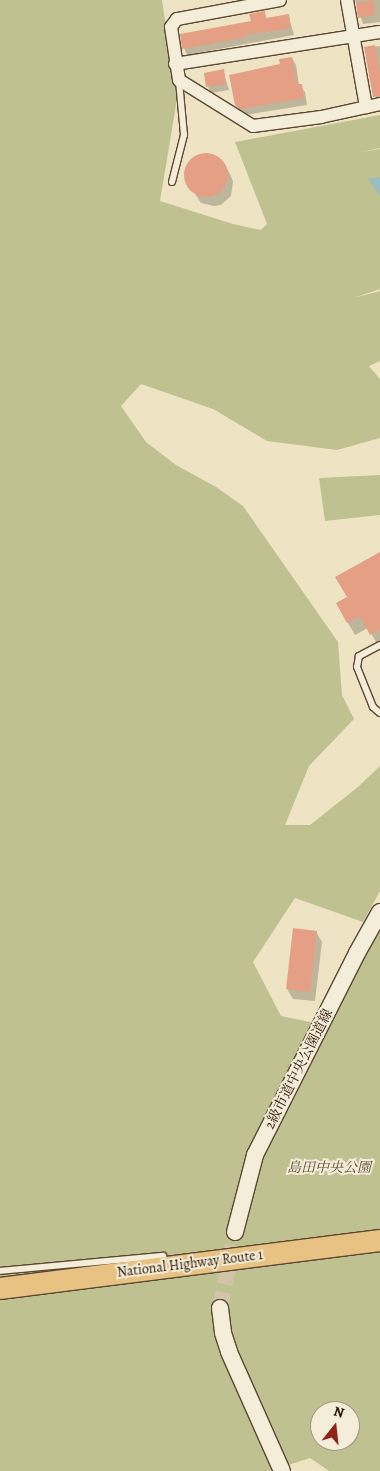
<!DOCTYPE html>
<meta charset="utf-8">
<style>
body{margin:0}
#map{position:relative;width:380px;height:1471px;overflow:hidden;background:#eee4c4;font-family:Alegreya,"Noto Serif JP",serif}
div>[style]{position:absolute}
.green>*{inset:0;background:#bfc290}
.water>*{inset:0;background:#9cbcbd}
.shadow>*{inset:0;background:#0003}
.building>*{inset:0;background:#e59f85}
.round{border-radius:50%}
.tertiary-tunnel>*{height:16px;margin-top:-8px;transform-origin:0;background:repeating-linear-gradient(90deg,#d1c4a7 0 16px,transparent 0 24px)}
.roads{filter:drop-shadow(1px 0 #5b4632) drop-shadow(-1px 0 #5b4632) drop-shadow(0 1px #5b4632) drop-shadow(0 -1px #5b4632)}
.service>*{height:6px;margin:-3px;padding:0 3px;transform-origin:3px;border-radius:3px;background:#f4edd9}
.minor>*{height:12px;margin:-6px;padding:0 6px;transform-origin:6px;border-radius:6px;background:#f4edd9}
.tertiary>*{height:16px;margin:-8px;padding:0 8px;transform-origin:8px;border-radius:8px;background:#f4edd9}
.trunk>*{height:21px;margin:-10.5px;padding:0 10.5px;transform-origin:10.5px;border-radius:10.5px;background:#e7c282}
span{translate:-50% -50%;white-space:nowrap;text-align:center;line-height:1.15;-webkit-text-stroke:4px #f4edd9;paint-order:stroke}
.street-label{font-size:14px;color:#2a1202}
.park-label{font-size:14px;color:#5e5034;font-style:italic}
.north{position:absolute;left:310px;top:1401px;width:50px;height:50px;box-sizing:border-box;background:#f4edd9;border:1px solid #a39583;border-radius:50%;rotate:16deg;font-size:14px;font-weight:700;line-height:20px;text-align:center;color:#2a1202}
.north::after{content:'';display:block;margin:auto;width:18px;height:22px;background:#8f2418;clip-path:polygon(50% 0,100% 100%,50% 72%,0 100%)}
</style>
<div id="map">
<div class="green">
<div style="clip-path:polygon(evenodd,0 0,162px 0,177px 99px,160px 201px,233px 224px,261px 230px,267px 224px,235px 142px,380px 115px,380px 148px,361px 152px,380px 149px,380px 289px,353px 298px,380px 291px,380px 361px,369px 366px,380px 379px,380px 438px,337px 450px,267px 441px,213px 409px,141px 384px,121px 406px,146px 442px,176px 465px,216px 487px,243px 506px,338px 642px,342px 695px,354px 719px,309px 766px,285px 825px,310px 825px,358px 787px,380px 766px,380px 891px,363px 922px,295px 898px,253px 962px,281px 1016px,310px 1022px,335px 1010px,380px 928px,380px 1471px,329px 1471px,310px 1458px,270px 1471px,0 1471px,0 0,320px 1411px,350px 1411px,350px 1441px,320px 1441px,320px 1411px)"></div>
<div style="clip-path:polygon(380px 475px,380px 515px,325px 521px,319px 478px)"></div>
</div>
<div class="water">
<div style="clip-path:polygon(380px 177px,380px 196px,368px 179px)"></div>
</div>
<div class="shadow">
<div style="clip-path:polygon(355px 0,380px 0,380px 22px,363px 24px)"></div>
<div style="clip-path:polygon(264px 13px,267px 19px,288px 15px,294px 35px,187px 55px,184px 48px,252px 22px)"></div>
<div style="clip-path:polygon(380px 46px,380px 98px,377px 99px,373px 92px,365px 48px)"></div>
<div style="clip-path:polygon(292px 58px,296px 65px,299px 85px,305px 92px,307px 105px,245px 115px,240px 112px,236px 105px,281px 65px)"></div>
<div style="clip-path:polygon(223px 71px,229px 90px,211px 93px,208px 87px)"></div>
<div style="clip-path:polygon(202px 155px,215px 156px,225px 165px,231px 176px,233px 182px,231px 196px,221px 205px,214px 206px,201px 203px,187px 182px,186px 168px,190px 162px)"></div>
<div style="clip-path:polygon(380px 553px,380px 646px,379px 647px,368px 628px,355px 635px,337px 604px,348px 598px)"></div>
<div style="clip-path:polygon(316px 932px,322px 942px,315px 1001px,293px 999px,287px 989px)"></div>
</div>
<div class="building">
<div style="clip-path:polygon(373px 0,375px 15px,358px 18px,356px 3px)"></div>
<div style="clip-path:polygon(265px 11px,266px 18px,289px 14px,291px 28px,245px 35px,246px 37px,182px 49px,180px 34px,251px 21px,249px 14px)"></div>
<div style="clip-path:polygon(375px 45px,380px 72px,380px 96px,373px 97px,364px 47px)"></div>
<div style="clip-path:polygon(292px 57px,297px 84px,302px 84px,304px 98px,240px 109px,235px 105px,229px 75px,280px 64px,279px 59px)"></div>
<div style="clip-path:polygon(224px 69px,226px 84px,206px 87px,204px 73px)"></div>
<div class="round" style="left:184px;top:153px;width:44px;height:44px"></div>
<div style="clip-path:polygon(380px 552px,380px 629px,370px 635px,360px 616px,347px 623px,336px 603px,347px 597px,335px 577px)"></div>
<div style="clip-path:polygon(293px 928px,317px 931px,310px 992px,286px 989px)"></div>
</div>
<div class="tertiary-tunnel">
<div style="left:220px;top:1308px;width:77px;rotate:-78.8deg"></div>
</div>
<div class="roads">
<div class="service">
<div style="left:172px;top:182px;width:49px;rotate:-75.7deg"></div>
<div style="left:184px;top:135px;width:54px;rotate:-95.3deg"></div>
<div style="left:380px;top:645px;width:24px;rotate:152deg"></div>
<div style="left:359px;top:656px;width:11px;rotate:100deg"></div>
<div style="left:357px;top:667px;width:43px;rotate:68.2deg"></div>
<div style="left:373px;top:707px;width:9px;rotate:41deg"></div>
<div style="left:0;top:1271px;width:164px;rotate:-5.3deg"></div>
</div>
<div class="minor">
<div style="left:280px;top:0;width:105px;rotate:169.5deg"></div>
<div style="left:177px;top:19px;width:10px;rotate:127deg"></div>
<div style="left:171px;top:27px;width:54px;rotate:81.4deg"></div>
<div style="left:179px;top:80px;width:87px;rotate:31.9deg"></div>
<div style="left:253px;top:126px;width:69px;rotate:-7.5deg"></div>
<div style="left:321px;top:117px;width:60px;rotate:-12.4deg"></div>
<div style="left:347px;top:0;width:109px;rotate:79.9deg"></div>
<div style="left:175px;top:64px;width:207px;rotate:-8.9deg"></div>
</div>
<div class="tertiary">
<div style="left:235px;top:1232px;width:80px;rotate:-75.4deg"></div>
<div style="left:255px;top:1155px;width:226px;rotate:-63.2deg"></div>
<div style="left:357px;top:953px;width:47px;rotate:-60.7deg"></div>
<div style="left:220px;top:1308px;width:25px;rotate:83deg"></div>
<div style="left:223px;top:1333px;width:20px;rotate:72deg"></div>
<div style="left:229px;top:1352px;width:130px;rotate:66deg"></div>
</div>
<div class="trunk">
<div style="left:0;top:1288px;width:383px;rotate:-7.2deg"></div>
</div>
</div>
<div class="street-label">
<span style="left:299px;top:1069px;rotate:-63deg">2級市道中央公園道線</span>
<span style="left:190px;top:1264px;rotate:-7deg">National Highway Route 1</span>
</div>
<div class="park-label">
<span style="left:329px;top:1168px">島田中央公園</span>
</div>
<div class="north">N</div>
</div>
